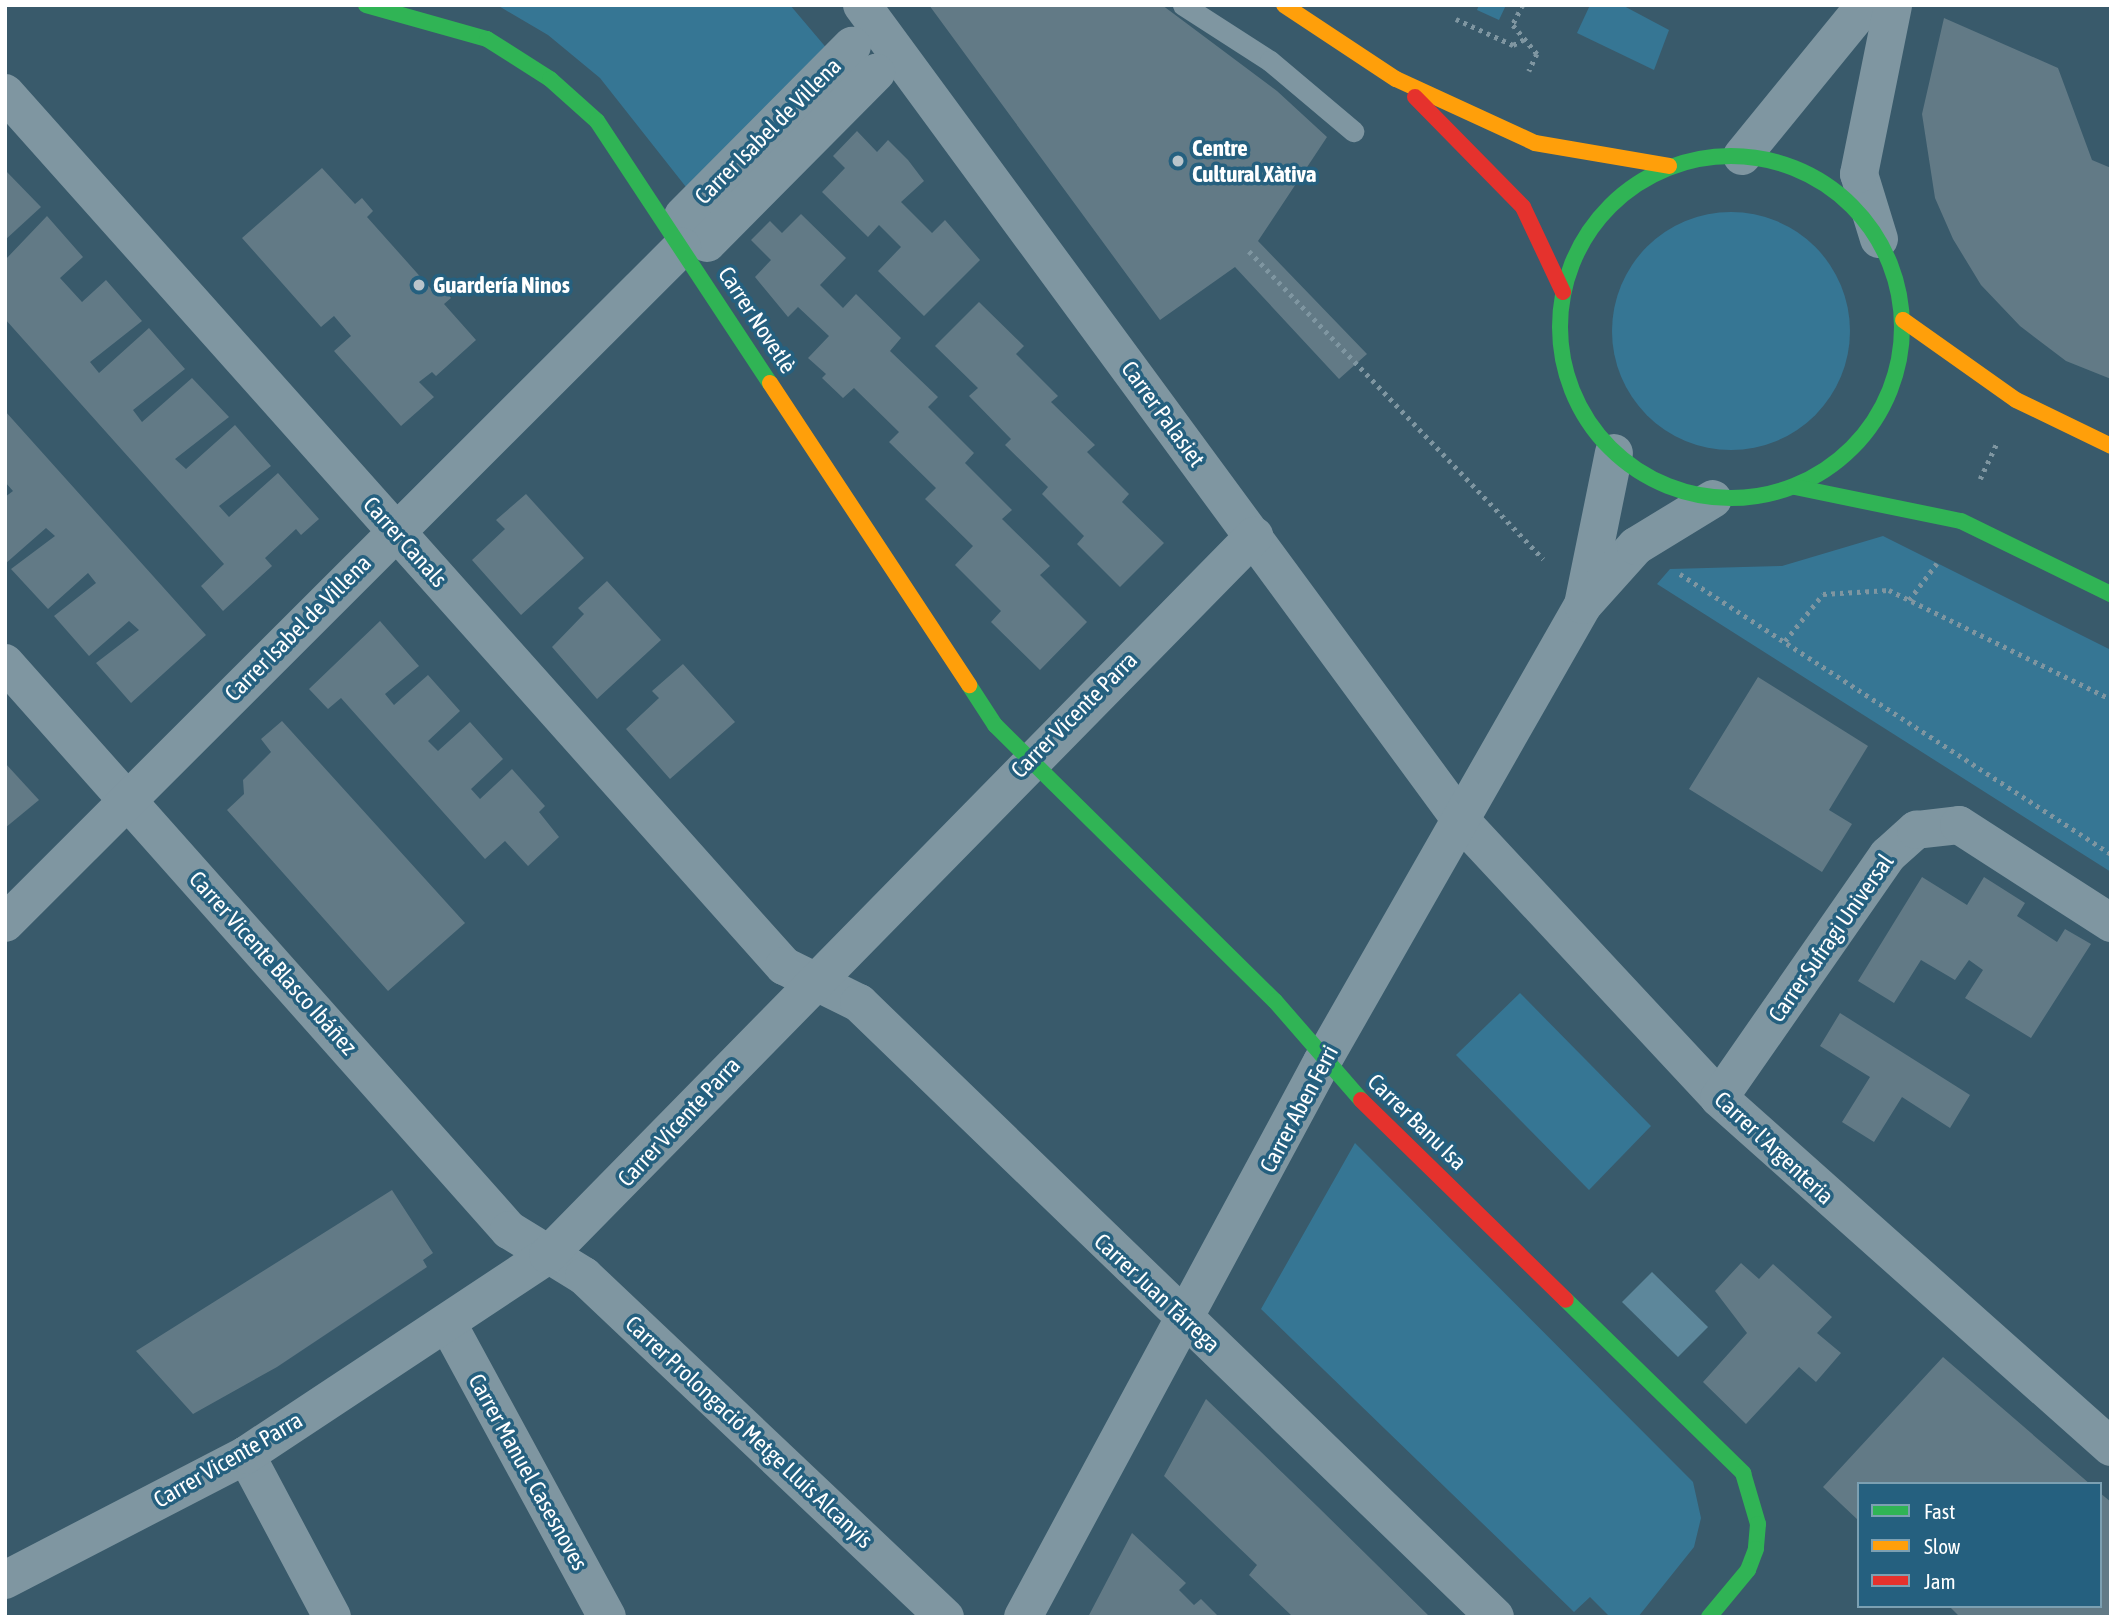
<!DOCTYPE html>
<meta charset="utf-8">
<style>
body{margin:0}
#map{position:relative;width:2116px;height:1622px;overflow:hidden;background:#395a6b;font-family:"Asap Condensed",sans-serif}
div>[style]{position:absolute}
.green>*{inset:0;background:#367694}
.round{border-radius:50%}
.water>*{inset:0;background:#5d879b}
.building>*{inset:0;background:#627a86}
.path>*{height:4.5px;margin-top:-2.25px;transform-origin:0;background:repeating-linear-gradient(90deg,#7f96a1 0 3.5px,transparent 0 8.5px)}
.lane>*{height:21px;margin:-10.5px;padding:0 10.5px;transform-origin:10.5px;border-radius:10.5px;background:#7f96a1}
.street>*{height:38px;margin:-19px;padding:0 19px;transform-origin:19px;border-radius:19px;background:#7f96a1}
.fast>*{height:16px;margin:-8px;padding:0 8px;transform-origin:8px;border-radius:8px;background:#30b455}
.fast>.ring{margin:-8px;padding:0;box-sizing:content-box;background:none;border:16px solid #30b455;border-radius:50%}
.slow>*{height:16px;margin:-8px;padding:0 8px;transform-origin:8px;border-radius:8px;background:#ff9f0a}
.jam>*{height:16px;margin:-8px;padding:0 8px;transform-origin:8px;border-radius:8px;background:#e5322d}
.dots>*{width:19px;height:19px;translate:-50% -50%;box-sizing:border-box;border:4px solid #25607f;border-radius:50%}
span{translate:-50% -50%;white-space:nowrap;text-align:center;line-height:1.15;-webkit-text-stroke:7px #25607f;paint-order:stroke}
.street-label{font-size:23px;color:#fff}
.poi-label{font-size:23px;color:#fff;font-weight:700}
.left{translate:0 -50%;text-align:left}
.frame{position:absolute;inset:0;border:7px solid #fff;pointer-events:none}
.legend{position:absolute;left:1857px;top:1482px;width:245px;height:126px;box-sizing:border-box;background:#25607f;border:2px solid #7ca0b2;margin:0;padding:9px 12px;list-style:none;font-size:21px;color:#fff}
.legend li{display:flex;align-items:center;gap:14px;height:35px}
.legend b{width:35px;border:2px solid #7ca0b2}
</style>
<div id="map">
<div class="green">
<div style="clip-path:polygon(497px 5px,790px 5px,829px 51px,686px 187px,600px 78px,548px 35px)"></div>
<div style="clip-path:polygon(1479px 5px,1506px 5px,1499px 20px,1477px 10px)"></div>
<div style="clip-path:polygon(1590px 5px,1622px 5px,1669px 30px,1654px 70px,1577px 33px)"></div>
<div class="round" style="left:1612px;top:212px;width:238px;height:238px"></div>
<div style="clip-path:polygon(1883px 536px,2111px 650px,2111px 872px,1657px 584px,1670px 569px,1782px 566px)"></div>
<div style="clip-path:polygon(1520px 993px,1651px 1126px,1589px 1190px,1456px 1055px)"></div>
<div style="clip-path:polygon(1355px 1143px,1693px 1482px,1701px 1518px,1694px 1547px,1638px 1617px,1610px 1617px,1590px 1597px,1574px 1612px,1261px 1309px)"></div>
</div>
<div class="water">
<div style="clip-path:polygon(1652px 1272px,1708px 1327px,1678px 1357px,1622px 1302px)"></div>
</div>
<div class="building">
<div style="clip-path:polygon(929px 5px,1162px 5px,1277px 91px,1327px 137px,1258px 241px,1367px 354px,1339px 379px,1235px 267px,1160px 320px)"></div>
<div style="clip-path:polygon(1944px 18px,2058px 68px,2092px 160px,2111px 168px,2111px 379px,2066px 361px,2020px 326px,1981px 285px,1953px 239px,1935px 198px,1922px 114px)"></div>
<div style="clip-path:polygon(857px 131px,877px 152px,888px 140px,908px 160px,924px 181px,901px 202px,932px 233px,945px 220px,980px 260px,924px 316px,878px 271px,901px 247px,879px 225px,868px 237px,822px 192px,845px 168px,833px 156px)"></div>
<div style="clip-path:polygon(322px 168px,355px 204px,362px 198px,373px 211px,367px 217px,433px 291px,440px 285px,451px 298px,444px 304px,476px 340px,436px 376px,432px 372px,419px 382px,434px 397px,401px 426px,334px 351px,351px 336px,334px 316px,321px 327px,242px 238px)"></div>
<div style="clip-path:polygon(5px 170px,41px 207px,5px 240px)"></div>
<div style="clip-path:polygon(801px 214px,846px 258px,820px 285px,843px 308px,856px 294px,901px 338px,890px 351px,938px 397px,928px 407px,974px 453px,965px 463px,1012px 510px,1002px 519px,1050px 566px,1040px 575px,1087px 622px,1040px 670px,991px 622px,1001px 611px,955px 565px,973px 546px,925px 499px,936px 488px,889px 442px,899px 432px,854px 388px,843px 398px,822px 378px,826px 374px,808px 358px,829px 336px,798px 307px,788px 317px,755px 277px,771px 260px,751px 240px,770px 221px,782px 233px)"></div>
<div style="clip-path:polygon(47px 216px,83px 257px,60px 278px,82px 302px,106px 280px,142px 321px,90px 362px,99px 373px,149px 328px,185px 369px,133px 410px,142px 422px,192px 378px,229px 417px,175px 459px,186px 469px,235px 425px,271px 466px,219px 506px,229px 517px,278px 473px,319px 519px,301px 535px,296px 529px,265px 558px,272px 566px,223px 611px,201px 586px,224px 564px,5px 319px,5px 260px)"></div>
<div style="clip-path:polygon(979px 302px,1024px 346px,1016px 354px,1058px 396px,1051px 402px,1095px 445px,1087px 452px,1129px 494px,1122px 502px,1164px 543px,1120px 587px,1077px 544px,1084px 536px,1042px 494px,1048px 487px,1005px 445px,1011px 439px,969px 396px,978px 388px,935px 346px)"></div>
<div style="clip-path:polygon(5px 411px,206px 635px,131px 703px,96px 663px,139px 630px,129px 621px,89px 656px,54px 616px,96px 583px,88px 573px,48px 609px,11px 569px,55px 536px,46px 528px,5px 564px,5px 497px,13px 491px,5px 482px)"></div>
<div style="clip-path:polygon(526px 494px,584px 558px,521px 615px,472px 560px,505px 529px,496px 520px)"></div>
<div style="clip-path:polygon(607px 581px,661px 640px,597px 699px,552px 647px,584px 614px,578px 608px)"></div>
<div style="clip-path:polygon(380px 621px,419px 666px,385px 694px,394px 705px,428px 675px,460px 711px,428px 741px,438px 751px,470px 722px,503px 759px,471px 789px,480px 799px,512px 769px,545px 806px,539px 812px,559px 837px,528px 866px,505px 841px,485px 859px,341px 698px,328px 709px,309px 689px)"></div>
<div style="clip-path:polygon(683px 664px,735px 722px,670px 779px,626px 729px,659px 698px,652px 691px)"></div>
<div style="clip-path:polygon(1758px 677px,1868px 746px,1829px 810px,1852px 824px,1822px 872px,1689px 789px)"></div>
<div style="clip-path:polygon(282px 721px,465px 923px,388px 991px,227px 810px,244px 794px,243px 780px,271px 752px,261px 739px)"></div>
<div style="clip-path:polygon(5px 763px,39px 800px,5px 828px)"></div>
<div style="clip-path:polygon(1922px 877px,1967px 905px,1984px 877px,2025px 903px,2017px 916px,2057px 942px,2065px 929px,2091px 944px,2031px 1038px,1965px 998px,1983px 970px,1969px 960px,1955px 980px,1921px 960px,1894px 1003px,1858px 981px)"></div>
<div style="clip-path:polygon(1840px 1013px,1970px 1095px,1950px 1128px,1902px 1097px,1874px 1142px,1842px 1122px,1870px 1077px,1820px 1046px)"></div>
<div style="clip-path:polygon(392px 1190px,433px 1253px,423px 1260px,427px 1267px,277px 1367px,193px 1414px,136px 1351px)"></div>
<div style="clip-path:polygon(1741px 1263px,1759px 1279px,1773px 1264px,1832px 1317px,1817px 1333px,1841px 1353px,1816px 1382px,1799px 1367px,1746px 1424px,1703px 1382px,1747px 1333px,1715px 1291px)"></div>
<div style="clip-path:polygon(1943px 1357px,2090px 1484px,1859px 1484px,1859px 1521px,1823px 1487px)"></div>
<div style="clip-path:polygon(1206px 1399px,1317px 1506px,1430px 1617px,1293px 1617px,1249px 1575px,1257px 1565px,1164px 1476px)"></div>
<div style="clip-path:polygon(2100px 1493px,2111px 1502px,2111px 1617px,1960px 1617px,1949px 1606px,2100px 1606px)"></div>
<div style="clip-path:polygon(1132px 1533px,1186px 1583px,1179px 1590px,1194px 1605px,1201px 1599px,1219px 1617px,1088px 1617px)"></div>
</div>
<div class="path">
<div style="left:1523px;top:5px;width:22px;rotate:117deg"></div>
<div style="left:1513px;top:25px;width:38px;rotate:50deg"></div>
<div style="left:1537px;top:54px;width:19px;rotate:115deg"></div>
<div style="left:1456px;top:19px;width:63px;rotate:24.5deg"></div>
<div style="left:1513px;top:45px;width:13px;rotate:-27deg"></div>
<div style="left:1249px;top:251px;width:426px;rotate:46.3deg"></div>
<div style="left:1980px;top:479px;width:40px;rotate:-65deg"></div>
<div style="left:1680px;top:574px;width:514px;rotate:33.01deg"></div>
<div style="left:1909px;top:600px;width:46px;rotate:-52.9deg"></div>
<div style="left:1785px;top:641px;width:60px;rotate:-51deg"></div>
<div style="left:1823px;top:594px;width:66px;rotate:-3.5deg"></div>
<div style="left:1889px;top:590px;width:247px;rotate:26.2deg"></div>
</div>
<div class="lane">
<div style="left:1183px;top:5px;width:103px;rotate:32.8deg"></div>
<div style="left:1270px;top:61px;width:109px;rotate:40.1deg"></div>
</div>
<div class="street">
<div style="left:862px;top:5px;width:1015px;rotate:53.69deg"></div>
<div style="left:1463px;top:823px;width:376px;rotate:47deg"></div>
<div style="left:1719px;top:1098px;width:525px;rotate:41.68deg"></div>
<div style="left:5px;top:93px;width:1170px;rotate:48.26deg"></div>
<div style="left:784px;top:966px;width:84px;rotate:26.3deg"></div>
<div style="left:859px;top:1003px;width:884px;rotate:43.99deg"></div>
<div style="left:1742px;top:156px;width:195px;rotate:-50.8deg"></div>
<div style="left:683px;top:216px;width:240px;rotate:-45.2deg"></div>
<div style="left:1879px;top:239px;width:68px;rotate:-107.1deg"></div>
<div style="left:1859px;top:174px;width:172px;rotate:-78.6deg"></div>
<div style="left:707px;top:243px;width:240px;rotate:-45.2deg"></div>
<div style="left:1583px;top:605px;width:155px;rotate:-78.5deg"></div>
<div style="left:5px;top:663px;width:759px;rotate:48.37deg"></div>
<div style="left:509px;top:1230px;width:88px;rotate:31.5deg"></div>
<div style="left:584px;top:1276px;width:497px;rotate:43.4deg"></div>
<div style="left:5px;top:923px;width:957px;rotate:-44.96deg"></div>
<div style="left:1719px;top:1098px;width:296px;rotate:-55.2deg"></div>
<div style="left:1888px;top:855px;width:38px;rotate:-42deg"></div>
<div style="left:1916px;top:830px;width:43px;rotate:-6.6deg"></div>
<div style="left:1959px;top:825px;width:181px;rotate:32.8deg"></div>
<div style="left:449px;top:1326px;width:331px;rotate:61.5deg"></div>
<div style="left:246px;top:1455px;width:183px;rotate:62deg"></div>
<div style="left:5px;top:1580px;width:271px;rotate:-27.4deg"></div>
<div style="left:246px;top:1455px;width:362px;rotate:-33.5deg"></div>
<div style="left:548px;top:1255px;width:1008px;rotate:-45.52deg"></div>
<div style="left:1023px;top:1617px;width:630px;rotate:-61.69deg"></div>
<div style="left:1322px;top:1062px;width:526px;rotate:-60.27deg"></div>
<div style="left:1583px;top:605px;width:79px;rotate:-48.1deg"></div>
<div style="left:1636px;top:546px;width:90px;rotate:-31.4deg"></div>
</div>
<div class="fast">
<div style="left:366px;top:5px;width:126px;rotate:15.7deg"></div>
<div style="left:487px;top:39px;width:75px;rotate:32.4deg"></div>
<div style="left:550px;top:79px;width:63px;rotate:41.8deg"></div>
<div style="left:597px;top:121px;width:314px;rotate:56.6deg"></div>
<div class="ring" style="left:1560px;top:156px;width:326px;height:326px"></div>
<div style="left:1795px;top:487px;width:169px;rotate:11.6deg"></div>
<div style="left:1961px;top:521px;width:167px;rotate:26deg"></div>
<div style="left:969px;top:685px;width:48px;rotate:57deg"></div>
<div style="left:995px;top:725px;width:393px;rotate:44.6deg"></div>
<div style="left:1275px;top:1001px;width:131px;rotate:49deg"></div>
<div style="left:1566px;top:1300px;width:248px;rotate:44.3deg"></div>
<div style="left:1743px;top:1473px;width:53px;rotate:73.6deg"></div>
<div style="left:1758px;top:1524px;width:25px;rotate:95deg"></div>
<div style="left:1756px;top:1549px;width:22px;rotate:111deg"></div>
<div style="left:1748px;top:1570px;width:61px;rotate:129.7deg"></div>
</div>
<div class="slow">
<div style="left:1284px;top:5px;width:134px;rotate:33.5deg"></div>
<div style="left:1396px;top:79px;width:153px;rotate:24.7deg"></div>
<div style="left:1535px;top:143px;width:136px;rotate:9.7deg"></div>
<div style="left:1903px;top:320px;width:138px;rotate:35.3deg"></div>
<div style="left:2016px;top:400px;width:106px;rotate:25.8deg"></div>
<div style="left:770px;top:383px;width:362px;rotate:56.6deg"></div>
</div>
<div class="jam">
<div style="left:1415px;top:97px;width:154px;rotate:45.5deg"></div>
<div style="left:1523px;top:207px;width:94px;rotate:64.8deg"></div>
<div style="left:1361px;top:1100px;width:286px;rotate:44.3deg"></div>
</div>
<div class="dots">
<div style="left:1178px;top:161px;background:#bac5cb"></div>
<div style="left:419px;top:285px;background:#bac5cb"></div>
</div>
<div class="street-label">
<span style="left:768px;top:131px;rotate:-45deg">Carrer Isabel de Villena</span>
<span style="left:757px;top:320px;rotate:57deg">Carrer Novetlè</span>
<span style="left:1163px;top:414px;rotate:54deg">Carrer Palasiet</span>
<span style="left:405px;top:542px;rotate:48deg">Carrer Canals</span>
<span style="left:298px;top:628px;rotate:-45deg">Carrer Isabel de Villena</span>
<span style="left:1074px;top:715px;rotate:-45deg">Carrer Vicente Parra</span>
<span style="left:1831px;top:938px;rotate:-55deg">Carrer Sufragi Universal</span>
<span style="left:273px;top:963px;rotate:48deg">Carrer Vicente Blasco Ibáñez</span>
<span style="left:1299px;top:1109px;rotate:-62deg">Carrer Aben Ferri</span>
<span style="left:679px;top:1122px;rotate:-47deg">Carrer Vicente Parra</span>
<span style="left:1417px;top:1122px;rotate:44deg">Carrer Banu Isa</span>
<span style="left:1774px;top:1148px;rotate:43deg">Carrer l'Argenteria</span>
<span style="left:1157px;top:1293px;rotate:43deg">Carrer Juan Tárrega</span>
<span style="left:749px;top:1432px;rotate:43deg">Carrer Prolongació Metge Lluís Alcanyís</span>
<span style="left:228px;top:1460px;rotate:-30deg">Carrer Vicente Parra</span>
<span style="left:528px;top:1472px;rotate:61deg">Carrer Manuel Casesnoves</span>
</div>
<div class="poi-label">
<span class="left" style="left:1192px;top:161px">Centre<br>Cultural Xàtiva</span>
<span class="left" style="left:433px;top:285px">Guardería Ninos</span>
</div>
<div class="frame"></div>
<ul class="legend">
<li><b style="height:9px;background:#30b455"></b>Fast</li>
<li><b style="height:9px;background:#ff9f0a"></b>Slow</li>
<li><b style="height:9px;background:#e5322d"></b>Jam</li>
</ul>
</div>
